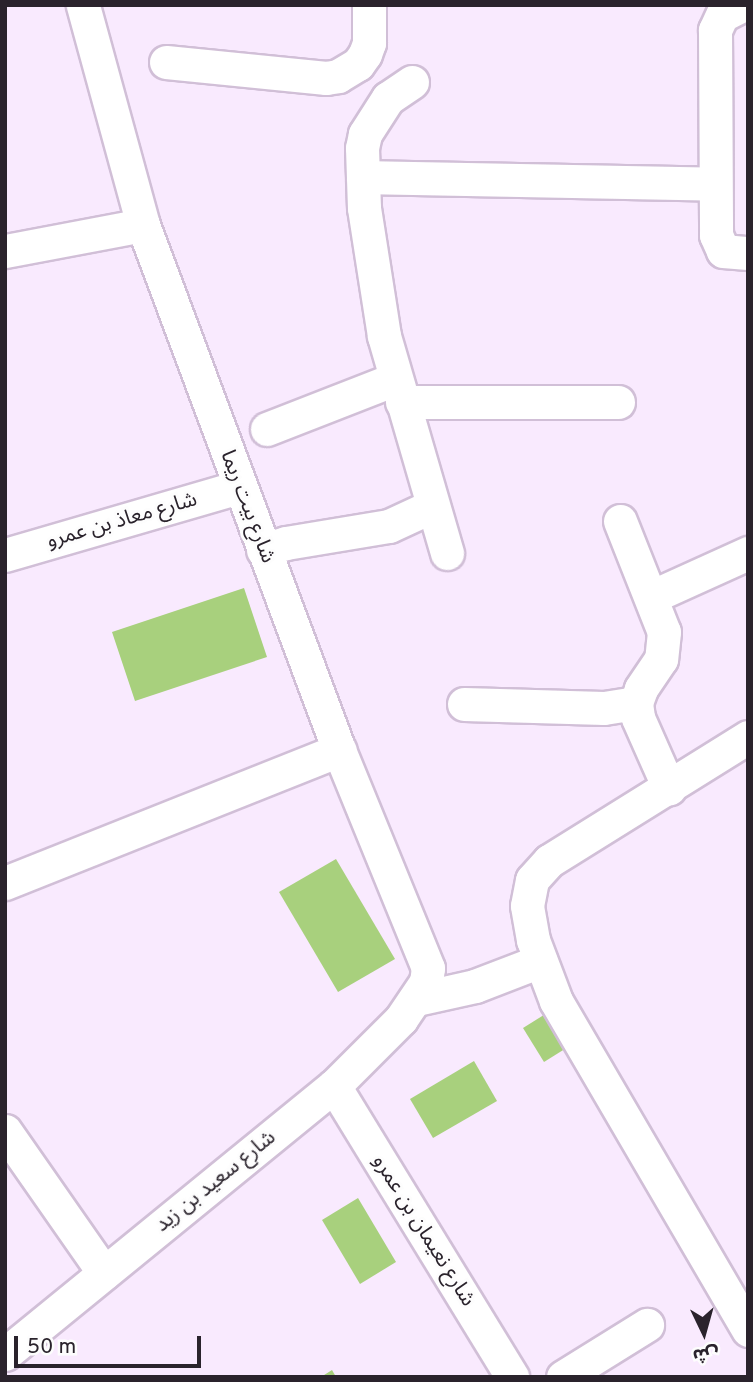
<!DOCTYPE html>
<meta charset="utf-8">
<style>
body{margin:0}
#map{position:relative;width:753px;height:1382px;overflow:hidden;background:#f9eafe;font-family:Overpass,"Noto Sans Arabic",sans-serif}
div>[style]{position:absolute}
.building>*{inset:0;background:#a8d07d}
.roads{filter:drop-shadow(2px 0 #d1bfd7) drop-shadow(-2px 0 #d1bfd7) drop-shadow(0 2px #d1bfd7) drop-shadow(0 -2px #d1bfd7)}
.minor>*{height:33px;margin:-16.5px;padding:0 16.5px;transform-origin:16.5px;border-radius:16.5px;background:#fff}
span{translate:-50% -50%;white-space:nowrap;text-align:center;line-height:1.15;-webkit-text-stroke:6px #fdfdfd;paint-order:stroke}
.street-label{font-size:21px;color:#2a232c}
.frame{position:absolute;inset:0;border:7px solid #2a232c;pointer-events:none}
.north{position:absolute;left:669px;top:1298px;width:70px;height:70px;-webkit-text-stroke:5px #fdfdfd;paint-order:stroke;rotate:175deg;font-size:19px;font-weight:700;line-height:28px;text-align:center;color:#2a232c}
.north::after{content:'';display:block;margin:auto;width:24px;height:32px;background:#2a232c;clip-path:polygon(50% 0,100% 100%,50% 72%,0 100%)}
.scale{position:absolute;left:14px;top:1336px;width:187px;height:32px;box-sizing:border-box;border:4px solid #2a232c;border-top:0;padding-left:9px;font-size:21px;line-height:24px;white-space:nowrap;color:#2a232c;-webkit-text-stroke:5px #fdfdfd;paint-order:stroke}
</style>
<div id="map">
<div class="building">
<div style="clip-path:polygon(244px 588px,267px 657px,135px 701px,112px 632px)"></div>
<div style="clip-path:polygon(336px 859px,395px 959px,338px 992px,279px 892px)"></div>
<div style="clip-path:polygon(555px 1008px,576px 1042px,544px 1062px,523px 1028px)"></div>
<div style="clip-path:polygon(474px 1061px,497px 1101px,433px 1138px,410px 1099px)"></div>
<div style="clip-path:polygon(358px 1198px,396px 1262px,360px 1284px,322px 1220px)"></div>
<div style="clip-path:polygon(332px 1370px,336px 1377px,321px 1377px)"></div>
</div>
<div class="roads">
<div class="minor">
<div style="left:742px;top:5px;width:22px;rotate:153deg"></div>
<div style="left:722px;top:15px;width:17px;rotate:115deg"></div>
<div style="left:715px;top:30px;width:205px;rotate:89.7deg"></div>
<div style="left:716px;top:235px;width:17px;rotate:66deg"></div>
<div style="left:723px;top:251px;width:25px;rotate:5deg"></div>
<div style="left:166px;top:62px;width:161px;rotate:5.7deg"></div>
<div style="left:326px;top:78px;width:12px;rotate:-9deg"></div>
<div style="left:338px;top:76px;width:23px;rotate:-31deg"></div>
<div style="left:358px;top:64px;width:12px;rotate:-55deg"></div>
<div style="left:365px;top:54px;width:12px;rotate:-70deg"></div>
<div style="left:369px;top:43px;width:38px;rotate:-90deg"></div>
<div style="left:412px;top:82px;width:29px;rotate:146deg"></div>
<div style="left:388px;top:98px;width:43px;rotate:122.6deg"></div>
<div style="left:365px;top:134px;width:14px;rotate:102deg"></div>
<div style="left:362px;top:148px;width:60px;rotate:88.1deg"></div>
<div style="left:364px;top:208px;width:130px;rotate:81.1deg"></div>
<div style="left:384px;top:336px;width:226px;rotate:73.8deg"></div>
<div style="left:363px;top:177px;width:352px;rotate:1.1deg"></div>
<div style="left:5px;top:251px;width:140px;rotate:-10.7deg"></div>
<div style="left:402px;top:402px;width:216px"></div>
<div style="left:267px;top:429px;width:137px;rotate:-21.3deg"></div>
<div style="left:620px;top:521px;width:119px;rotate:68.4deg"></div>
<div style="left:664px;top:632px;width:27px;rotate:96deg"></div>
<div style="left:661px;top:659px;width:36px;rotate:124deg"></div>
<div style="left:641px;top:689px;width:15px;rotate:110deg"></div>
<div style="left:636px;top:703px;width:15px;rotate:82deg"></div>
<div style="left:638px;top:718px;width:77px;rotate:66.1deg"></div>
<div style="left:263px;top:550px;width:24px;rotate:-17deg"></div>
<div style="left:286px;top:543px;width:104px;rotate:-9.4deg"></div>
<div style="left:389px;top:526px;width:47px;rotate:-24.9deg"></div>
<div style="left:5px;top:555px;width:244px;rotate:-16.2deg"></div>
<div style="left:651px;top:597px;width:107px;rotate:-24.4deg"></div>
<div style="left:464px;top:704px;width:140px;rotate:1.6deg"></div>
<div style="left:604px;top:708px;width:32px;rotate:-9deg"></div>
<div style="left:748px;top:737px;width:234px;rotate:148.1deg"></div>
<div style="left:549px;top:861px;width:25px;rotate:132deg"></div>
<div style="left:532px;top:880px;width:26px;rotate:101deg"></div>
<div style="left:527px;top:906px;width:35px;rotate:80deg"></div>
<div style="left:533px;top:940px;width:65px;rotate:69.3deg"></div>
<div style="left:556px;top:1001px;width:381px;rotate:59.7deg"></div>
<div style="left:5px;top:883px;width:360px;rotate:-21.7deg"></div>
<div style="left:417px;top:999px;width:59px;rotate:-12.6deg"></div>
<div style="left:475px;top:986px;width:70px;rotate:-21deg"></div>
<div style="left:334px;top:1086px;width:341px;rotate:58.5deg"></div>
<div style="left:5px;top:1131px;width:173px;rotate:55.1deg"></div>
<div style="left:5px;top:1354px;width:424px;rotate:-39.2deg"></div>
<div style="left:334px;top:1086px;width:95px;rotate:-45deg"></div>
<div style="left:401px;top:1019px;width:45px;rotate:-56deg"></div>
<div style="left:426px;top:982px;width:14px;rotate:-82deg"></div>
<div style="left:428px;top:968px;width:235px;rotate:-112.2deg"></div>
<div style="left:339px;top:750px;width:560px;rotate:-110.47deg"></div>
<div style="left:143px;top:225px;width:228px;rotate:-105.3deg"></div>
<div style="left:563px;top:1377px;width:99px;rotate:-31.8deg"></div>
</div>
</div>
<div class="street-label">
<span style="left:247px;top:507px;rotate:69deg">شارع بيت ريما</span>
<span style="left:122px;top:521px;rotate:-16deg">شارع معاذ بن عمرو</span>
<span style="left:216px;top:1182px;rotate:-39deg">شارع سعيد بن زيد</span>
<span style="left:423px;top:1231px;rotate:58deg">شارع نعيمان بن عمرو</span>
</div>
<div class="frame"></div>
<div class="north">ش</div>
<div class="scale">50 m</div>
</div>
